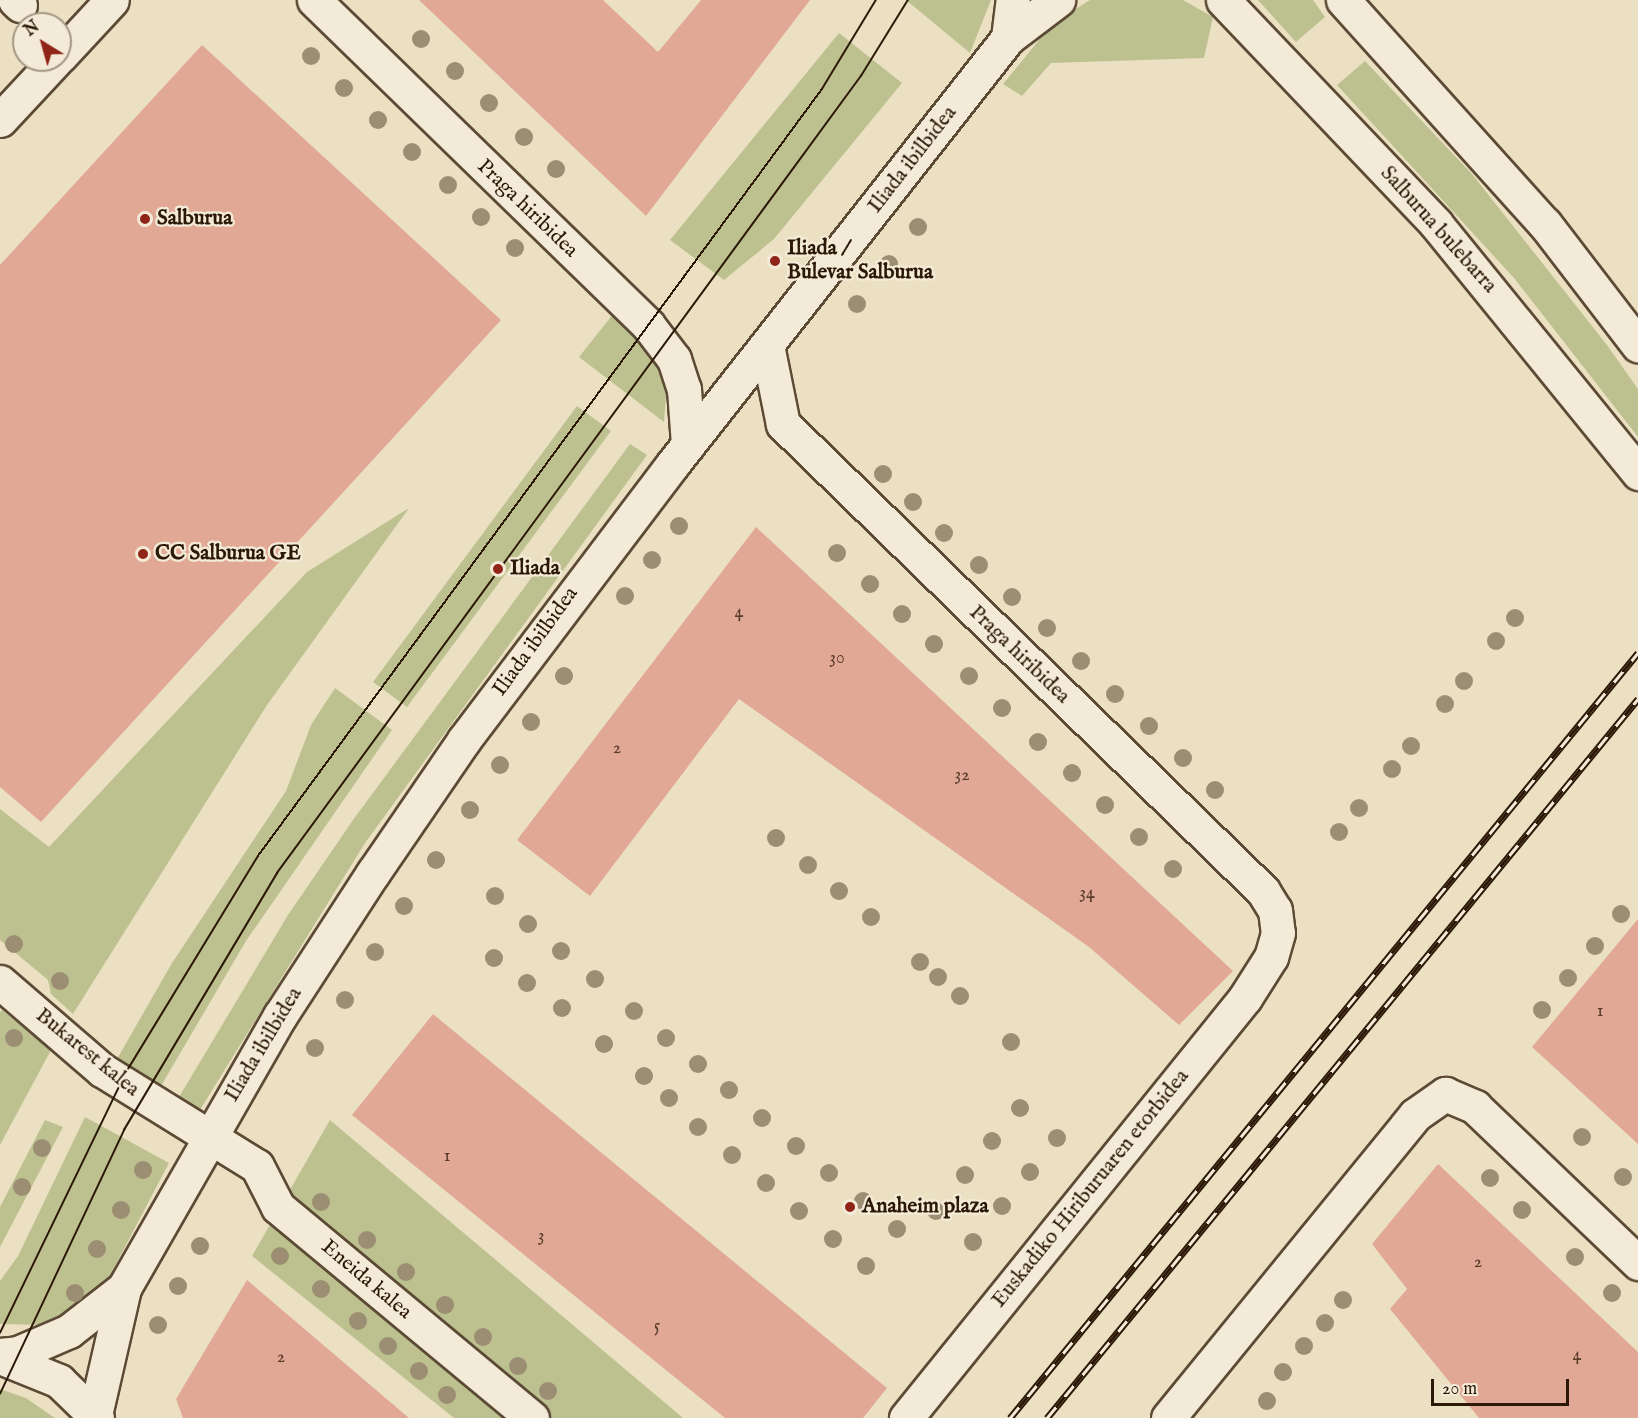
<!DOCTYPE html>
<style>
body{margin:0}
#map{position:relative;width:1638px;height:1418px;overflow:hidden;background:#ece0c3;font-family:"IM FELL English",serif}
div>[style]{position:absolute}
.green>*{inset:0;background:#bdc190}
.building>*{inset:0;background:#e1a995}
.roads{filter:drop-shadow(2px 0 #5c4a35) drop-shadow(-2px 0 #5c4a35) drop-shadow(0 2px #5c4a35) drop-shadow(0 -2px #5c4a35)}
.street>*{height:33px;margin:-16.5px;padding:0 16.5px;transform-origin:16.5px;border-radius:16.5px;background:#f3ebd8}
.secondary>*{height:33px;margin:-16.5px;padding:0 16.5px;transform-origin:16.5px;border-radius:16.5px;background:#f3ebd8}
.tram>*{height:1.5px;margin:-0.75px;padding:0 0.75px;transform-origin:0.75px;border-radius:0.75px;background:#2c1806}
.rail>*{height:7px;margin-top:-3.5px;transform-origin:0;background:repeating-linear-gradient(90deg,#f3ebd8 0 14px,#2c1806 0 28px);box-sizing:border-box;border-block:2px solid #2c1806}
.trees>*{width:18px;height:18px;margin:-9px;border-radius:50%;background:#9b8e72}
.dots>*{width:16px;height:16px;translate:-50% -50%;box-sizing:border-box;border:3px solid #f3ebd8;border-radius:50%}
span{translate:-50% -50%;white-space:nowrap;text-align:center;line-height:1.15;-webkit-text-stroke:4.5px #f3ebd8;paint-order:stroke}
.number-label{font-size:18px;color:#593c2a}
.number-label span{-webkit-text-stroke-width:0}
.street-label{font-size:21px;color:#2c1806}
.poi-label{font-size:21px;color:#2c1806;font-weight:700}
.left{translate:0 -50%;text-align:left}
.north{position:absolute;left:12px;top:12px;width:60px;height:60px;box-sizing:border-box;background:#f3ebd8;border:2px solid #a39784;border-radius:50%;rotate:323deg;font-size:16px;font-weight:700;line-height:24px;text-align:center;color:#2c1806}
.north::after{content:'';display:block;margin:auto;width:21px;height:27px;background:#8f2418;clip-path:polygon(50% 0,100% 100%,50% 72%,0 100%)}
.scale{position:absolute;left:1431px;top:1379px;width:138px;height:27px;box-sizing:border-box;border:3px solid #2c1806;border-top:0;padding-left:8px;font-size:18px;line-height:21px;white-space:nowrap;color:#2c1806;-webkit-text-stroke:4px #f3ebd8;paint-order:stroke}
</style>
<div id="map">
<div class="green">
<div style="clip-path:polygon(906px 0,991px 0,970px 53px)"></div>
<div style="clip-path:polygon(1090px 0,1183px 0,1213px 17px,1204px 58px,1051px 63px,1022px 96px,1003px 84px,1053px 23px)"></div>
<div style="clip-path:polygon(1258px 0,1313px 0,1325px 17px,1296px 42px)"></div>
<div style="clip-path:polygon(839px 33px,902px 83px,774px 239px,724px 280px,670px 240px)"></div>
<div style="clip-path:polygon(1365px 61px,1472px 174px,1607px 345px,1638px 389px,1638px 437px,1514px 278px,1337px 85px)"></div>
<div style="clip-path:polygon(614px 313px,660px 363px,667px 383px,664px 422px,579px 357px)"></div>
<div style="clip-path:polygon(577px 406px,611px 431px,407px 707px,373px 682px)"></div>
<div style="clip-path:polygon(630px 444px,647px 455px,365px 843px,198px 1113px,176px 1102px,288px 915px,353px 820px)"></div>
<div style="clip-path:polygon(409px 508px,267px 705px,73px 1014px,51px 994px,48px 980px,0 940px,0 809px,49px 847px,307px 572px)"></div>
<div style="clip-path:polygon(335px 688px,392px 730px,246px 941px,158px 1091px,113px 1066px,172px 963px,286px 791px,311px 725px)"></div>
<div style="clip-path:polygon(2px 1010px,51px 1050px,0 1145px,0 1012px)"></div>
<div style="clip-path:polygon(85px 1117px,169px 1163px,107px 1281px,92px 1297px,43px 1325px,0 1324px,0 1281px,18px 1256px)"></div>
<div style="clip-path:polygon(45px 1120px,63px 1127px,0 1247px,0 1207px)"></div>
<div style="clip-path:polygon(330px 1120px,683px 1418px,454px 1418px,252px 1256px)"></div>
<div style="clip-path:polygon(0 1389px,26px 1398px,55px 1418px,0 1418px)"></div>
</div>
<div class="building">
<div style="clip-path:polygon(419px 0,603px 0,658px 52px,701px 0,810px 0,646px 216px)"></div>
<div style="clip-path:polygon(202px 45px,501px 320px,41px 822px,0 787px,0 265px)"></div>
<div style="clip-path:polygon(756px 527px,1233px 971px,1179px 1025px,1089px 947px,739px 699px,590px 896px,517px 840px)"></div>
<div style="clip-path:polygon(1638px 919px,1638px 1144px,1532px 1047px)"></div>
<div style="clip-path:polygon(433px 1014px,887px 1388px,863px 1418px,725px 1418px,352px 1115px)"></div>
<div style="clip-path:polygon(1438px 1164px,1638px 1352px,1638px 1418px,1479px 1418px,1390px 1309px,1407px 1289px,1372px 1244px)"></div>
<div style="clip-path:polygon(247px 1280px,409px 1418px,183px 1418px,176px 1399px)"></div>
</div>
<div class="roads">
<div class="street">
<div style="left:15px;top:0;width:7px;rotate:45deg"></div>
<div style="left:314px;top:0;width:466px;rotate:44.2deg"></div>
<div style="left:648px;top:325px;width:43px;rotate:52.6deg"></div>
<div style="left:674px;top:359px;width:32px;rotate:72deg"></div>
<div style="left:684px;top:389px;width:56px;rotate:85.9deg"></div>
<div style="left:60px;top:56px;width:76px;rotate:-47.1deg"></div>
<div style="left:0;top:120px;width:82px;rotate:-47deg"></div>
<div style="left:767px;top:345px;width:81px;rotate:78.6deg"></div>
<div style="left:783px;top:424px;width:670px;rotate:44.21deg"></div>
<div style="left:1263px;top:891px;width:22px;rotate:58deg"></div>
<div style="left:1275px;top:910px;width:23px;rotate:83deg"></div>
<div style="left:1278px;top:933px;width:25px;rotate:106deg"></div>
<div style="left:1271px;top:957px;width:49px;rotate:122.4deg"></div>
<div style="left:1245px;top:998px;width:540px;rotate:128.91deg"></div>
<div style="left:0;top:982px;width:135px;rotate:40.8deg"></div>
<div style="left:102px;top:1070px;width:182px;rotate:31.8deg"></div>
<div style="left:257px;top:1166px;width:46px;rotate:62.9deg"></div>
<div style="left:278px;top:1207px;width:330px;rotate:39.7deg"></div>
<div style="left:1168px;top:1418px;width:391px;rotate:-50.8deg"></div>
<div style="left:1415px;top:1115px;width:37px;rotate:-35deg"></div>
<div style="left:1445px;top:1094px;width:33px;rotate:23deg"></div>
<div style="left:1475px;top:1107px;width:226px;rotate:43.7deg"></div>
</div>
<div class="secondary">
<div style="left:1223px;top:0;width:309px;rotate:46.4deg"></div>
<div style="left:1436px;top:224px;width:321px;rotate:50.9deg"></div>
<div style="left:1343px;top:0;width:302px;rotate:48deg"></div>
<div style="left:1545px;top:224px;width:153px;rotate:52.5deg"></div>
<div style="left:1008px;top:38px;width:38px;rotate:-83deg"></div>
<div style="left:0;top:1355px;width:18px;rotate:-6deg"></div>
<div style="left:18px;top:1353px;width:56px;rotate:-23.3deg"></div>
<div style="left:69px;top:1331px;width:70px;rotate:-38deg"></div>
<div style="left:0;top:1357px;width:64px;rotate:22.1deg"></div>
<div style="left:59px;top:1381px;width:53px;rotate:44.2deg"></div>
<div style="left:95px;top:1415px;width:130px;rotate:-77.1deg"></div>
<div style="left:124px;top:1288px;width:314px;rotate:-60.2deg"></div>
<div style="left:280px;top:1016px;width:171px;rotate:-57deg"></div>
<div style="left:373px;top:873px;width:161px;rotate:-55.6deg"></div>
<div style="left:464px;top:740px;width:345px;rotate:-52.9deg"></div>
<div style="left:672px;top:465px;width:543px;rotate:-51.8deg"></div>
<div style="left:1008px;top:38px;width:63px;rotate:-37.2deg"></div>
</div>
</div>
<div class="tram">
<div style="left:0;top:1333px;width:288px;rotate:-64.2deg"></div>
<div style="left:125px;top:1074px;width:255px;rotate:-58.6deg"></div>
<div style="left:258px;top:856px;width:952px;rotate:-53.67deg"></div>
<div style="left:822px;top:89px;width:104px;rotate:-58.8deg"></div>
<div style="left:0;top:1394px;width:292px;rotate:-64.8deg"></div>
<div style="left:124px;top:1130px;width:299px;rotate:-59.2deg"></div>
<div style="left:277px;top:873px;width:988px;rotate:-53.77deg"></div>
<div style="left:861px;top:76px;width:89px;rotate:-58.3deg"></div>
</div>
<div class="rail">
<div style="left:1010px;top:1418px;width:990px;rotate:-50.62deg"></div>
<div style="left:1047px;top:1418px;width:931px;rotate:-50.58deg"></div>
</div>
<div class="trees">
<div style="left:421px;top:39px"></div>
<div style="left:311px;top:56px"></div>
<div style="left:455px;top:71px"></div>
<div style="left:344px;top:88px"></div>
<div style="left:489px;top:103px"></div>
<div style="left:378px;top:120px"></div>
<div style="left:524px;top:137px"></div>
<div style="left:412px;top:152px"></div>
<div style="left:556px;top:169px"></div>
<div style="left:448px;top:185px"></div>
<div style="left:481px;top:217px"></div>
<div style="left:918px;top:227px"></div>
<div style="left:515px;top:248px"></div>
<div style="left:889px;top:264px"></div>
<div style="left:857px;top:304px"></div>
<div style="left:883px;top:474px"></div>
<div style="left:913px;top:502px"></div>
<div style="left:679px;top:526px"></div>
<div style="left:944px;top:533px"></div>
<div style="left:837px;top:553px"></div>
<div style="left:652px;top:560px"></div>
<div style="left:979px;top:565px"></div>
<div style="left:870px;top:584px"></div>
<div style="left:625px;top:596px"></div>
<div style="left:1012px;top:597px"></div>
<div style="left:902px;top:614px"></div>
<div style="left:1515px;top:618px"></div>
<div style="left:1047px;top:628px"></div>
<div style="left:1496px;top:641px"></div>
<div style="left:934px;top:644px"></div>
<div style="left:1081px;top:661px"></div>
<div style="left:564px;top:676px"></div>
<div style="left:969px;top:676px"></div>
<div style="left:1464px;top:681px"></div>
<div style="left:1115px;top:694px"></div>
<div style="left:1445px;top:704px"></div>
<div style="left:1002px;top:708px"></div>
<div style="left:531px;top:722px"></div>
<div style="left:1149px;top:726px"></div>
<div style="left:1038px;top:742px"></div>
<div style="left:1411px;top:746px"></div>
<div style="left:1183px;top:758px"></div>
<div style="left:500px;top:765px"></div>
<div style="left:1392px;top:769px"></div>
<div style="left:1072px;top:773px"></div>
<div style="left:1215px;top:790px"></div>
<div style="left:1105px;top:805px"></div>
<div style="left:1359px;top:808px"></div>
<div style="left:470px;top:810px"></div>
<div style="left:1339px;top:832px"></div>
<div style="left:1139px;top:837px"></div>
<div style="left:776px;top:838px"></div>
<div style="left:436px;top:860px"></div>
<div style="left:808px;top:865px"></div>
<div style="left:1173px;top:869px"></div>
<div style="left:839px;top:891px"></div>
<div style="left:495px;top:896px"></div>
<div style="left:404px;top:906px"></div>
<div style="left:1621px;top:914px"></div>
<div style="left:871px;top:917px"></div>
<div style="left:528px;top:924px"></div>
<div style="left:14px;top:944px"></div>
<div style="left:1595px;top:946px"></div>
<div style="left:561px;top:951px"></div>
<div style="left:375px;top:952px"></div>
<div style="left:494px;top:958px"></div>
<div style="left:920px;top:962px"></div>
<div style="left:938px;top:977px"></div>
<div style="left:1568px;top:978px"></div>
<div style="left:595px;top:979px"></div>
<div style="left:60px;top:981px"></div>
<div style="left:527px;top:983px"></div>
<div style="left:960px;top:996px"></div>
<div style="left:345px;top:1000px"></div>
<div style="left:562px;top:1008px"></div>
<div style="left:1542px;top:1010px"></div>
<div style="left:634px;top:1011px"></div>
<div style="left:14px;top:1038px"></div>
<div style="left:666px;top:1038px"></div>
<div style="left:1011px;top:1042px"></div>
<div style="left:604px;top:1044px"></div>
<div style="left:315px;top:1048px"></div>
<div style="left:698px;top:1064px"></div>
<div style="left:644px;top:1076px"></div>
<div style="left:729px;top:1090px"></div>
<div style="left:669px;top:1098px"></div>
<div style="left:1020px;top:1108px"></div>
<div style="left:762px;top:1118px"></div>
<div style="left:698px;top:1127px"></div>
<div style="left:1582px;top:1137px"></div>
<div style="left:1057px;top:1138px"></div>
<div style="left:992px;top:1141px"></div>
<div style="left:796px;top:1146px"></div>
<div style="left:42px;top:1148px"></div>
<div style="left:732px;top:1155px"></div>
<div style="left:143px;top:1170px"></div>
<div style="left:1030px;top:1172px"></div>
<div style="left:829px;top:1173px"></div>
<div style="left:965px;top:1175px"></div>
<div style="left:1623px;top:1177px"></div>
<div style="left:1490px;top:1178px"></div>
<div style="left:766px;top:1183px"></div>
<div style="left:22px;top:1187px"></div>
<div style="left:863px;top:1201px"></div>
<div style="left:321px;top:1202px"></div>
<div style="left:1002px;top:1206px"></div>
<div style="left:121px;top:1210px"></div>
<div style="left:1522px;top:1210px"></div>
<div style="left:799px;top:1211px"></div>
<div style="left:936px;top:1211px"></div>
<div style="left:897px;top:1229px"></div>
<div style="left:833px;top:1239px"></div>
<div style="left:367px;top:1240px"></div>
<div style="left:973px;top:1242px"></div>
<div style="left:200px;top:1246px"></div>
<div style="left:97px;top:1249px"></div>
<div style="left:280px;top:1256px"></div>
<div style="left:1575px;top:1257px"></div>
<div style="left:866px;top:1266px"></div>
<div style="left:406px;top:1272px"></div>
<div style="left:178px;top:1286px"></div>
<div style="left:321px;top:1289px"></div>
<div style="left:75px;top:1293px"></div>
<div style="left:1612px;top:1293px"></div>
<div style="left:1343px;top:1300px"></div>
<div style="left:445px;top:1305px"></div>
<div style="left:358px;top:1321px"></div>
<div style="left:1325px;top:1323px"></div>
<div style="left:158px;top:1325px"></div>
<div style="left:483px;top:1337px"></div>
<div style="left:388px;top:1346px"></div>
<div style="left:1304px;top:1346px"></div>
<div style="left:518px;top:1366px"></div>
<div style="left:419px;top:1371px"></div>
<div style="left:1283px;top:1372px"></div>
<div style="left:548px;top:1391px"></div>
<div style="left:447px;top:1395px"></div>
<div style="left:1267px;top:1401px"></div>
</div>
<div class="dots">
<div style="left:145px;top:219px;background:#8f2418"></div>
<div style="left:775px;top:261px;background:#8f2418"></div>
<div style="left:143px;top:554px;background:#8f2418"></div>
<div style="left:498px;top:569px;background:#8f2418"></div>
<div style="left:850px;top:1207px;background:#8f2418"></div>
</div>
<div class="number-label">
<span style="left:739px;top:613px">4</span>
<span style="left:837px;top:659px">30</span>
<span style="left:617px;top:749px">2</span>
<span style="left:962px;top:776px">32</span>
<span style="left:1087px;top:894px">34</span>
<span style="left:1600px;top:1012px">1</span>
<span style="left:447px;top:1157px">1</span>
<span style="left:541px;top:1237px">3</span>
<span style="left:1478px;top:1263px">2</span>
<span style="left:657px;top:1327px">5</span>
<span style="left:1577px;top:1356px">4</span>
<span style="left:281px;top:1358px">2</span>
</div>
<div class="street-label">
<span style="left:913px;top:160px;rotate:-52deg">Iliada ibilbidea</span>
<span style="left:527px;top:209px;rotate:44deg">Praga hiribidea</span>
<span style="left:1438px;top:230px;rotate:48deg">Salburua bulebarra</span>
<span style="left:536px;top:642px;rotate:-54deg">Iliada ibilbidea</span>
<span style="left:1019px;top:655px;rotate:44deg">Praga hiribidea</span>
<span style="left:264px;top:1045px;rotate:-59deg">Iliada ibilbidea</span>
<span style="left:87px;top:1053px;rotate:39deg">Bukarest kalea</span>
<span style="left:1091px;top:1189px;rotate:-51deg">Euskadiko Hiriburuaren etorbidea</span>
<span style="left:366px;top:1280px;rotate:40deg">Eneida kalea</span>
</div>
<div class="poi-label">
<span class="left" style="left:157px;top:219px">Salburua</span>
<span class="left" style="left:787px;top:261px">Iliada /<br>Bulevar Salburua</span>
<span class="left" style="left:155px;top:554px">CC Salburua GE</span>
<span class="left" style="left:510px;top:569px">Iliada</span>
<span class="left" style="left:862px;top:1207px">Anaheim plaza</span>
</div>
<div class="north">N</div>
<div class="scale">20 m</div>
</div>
